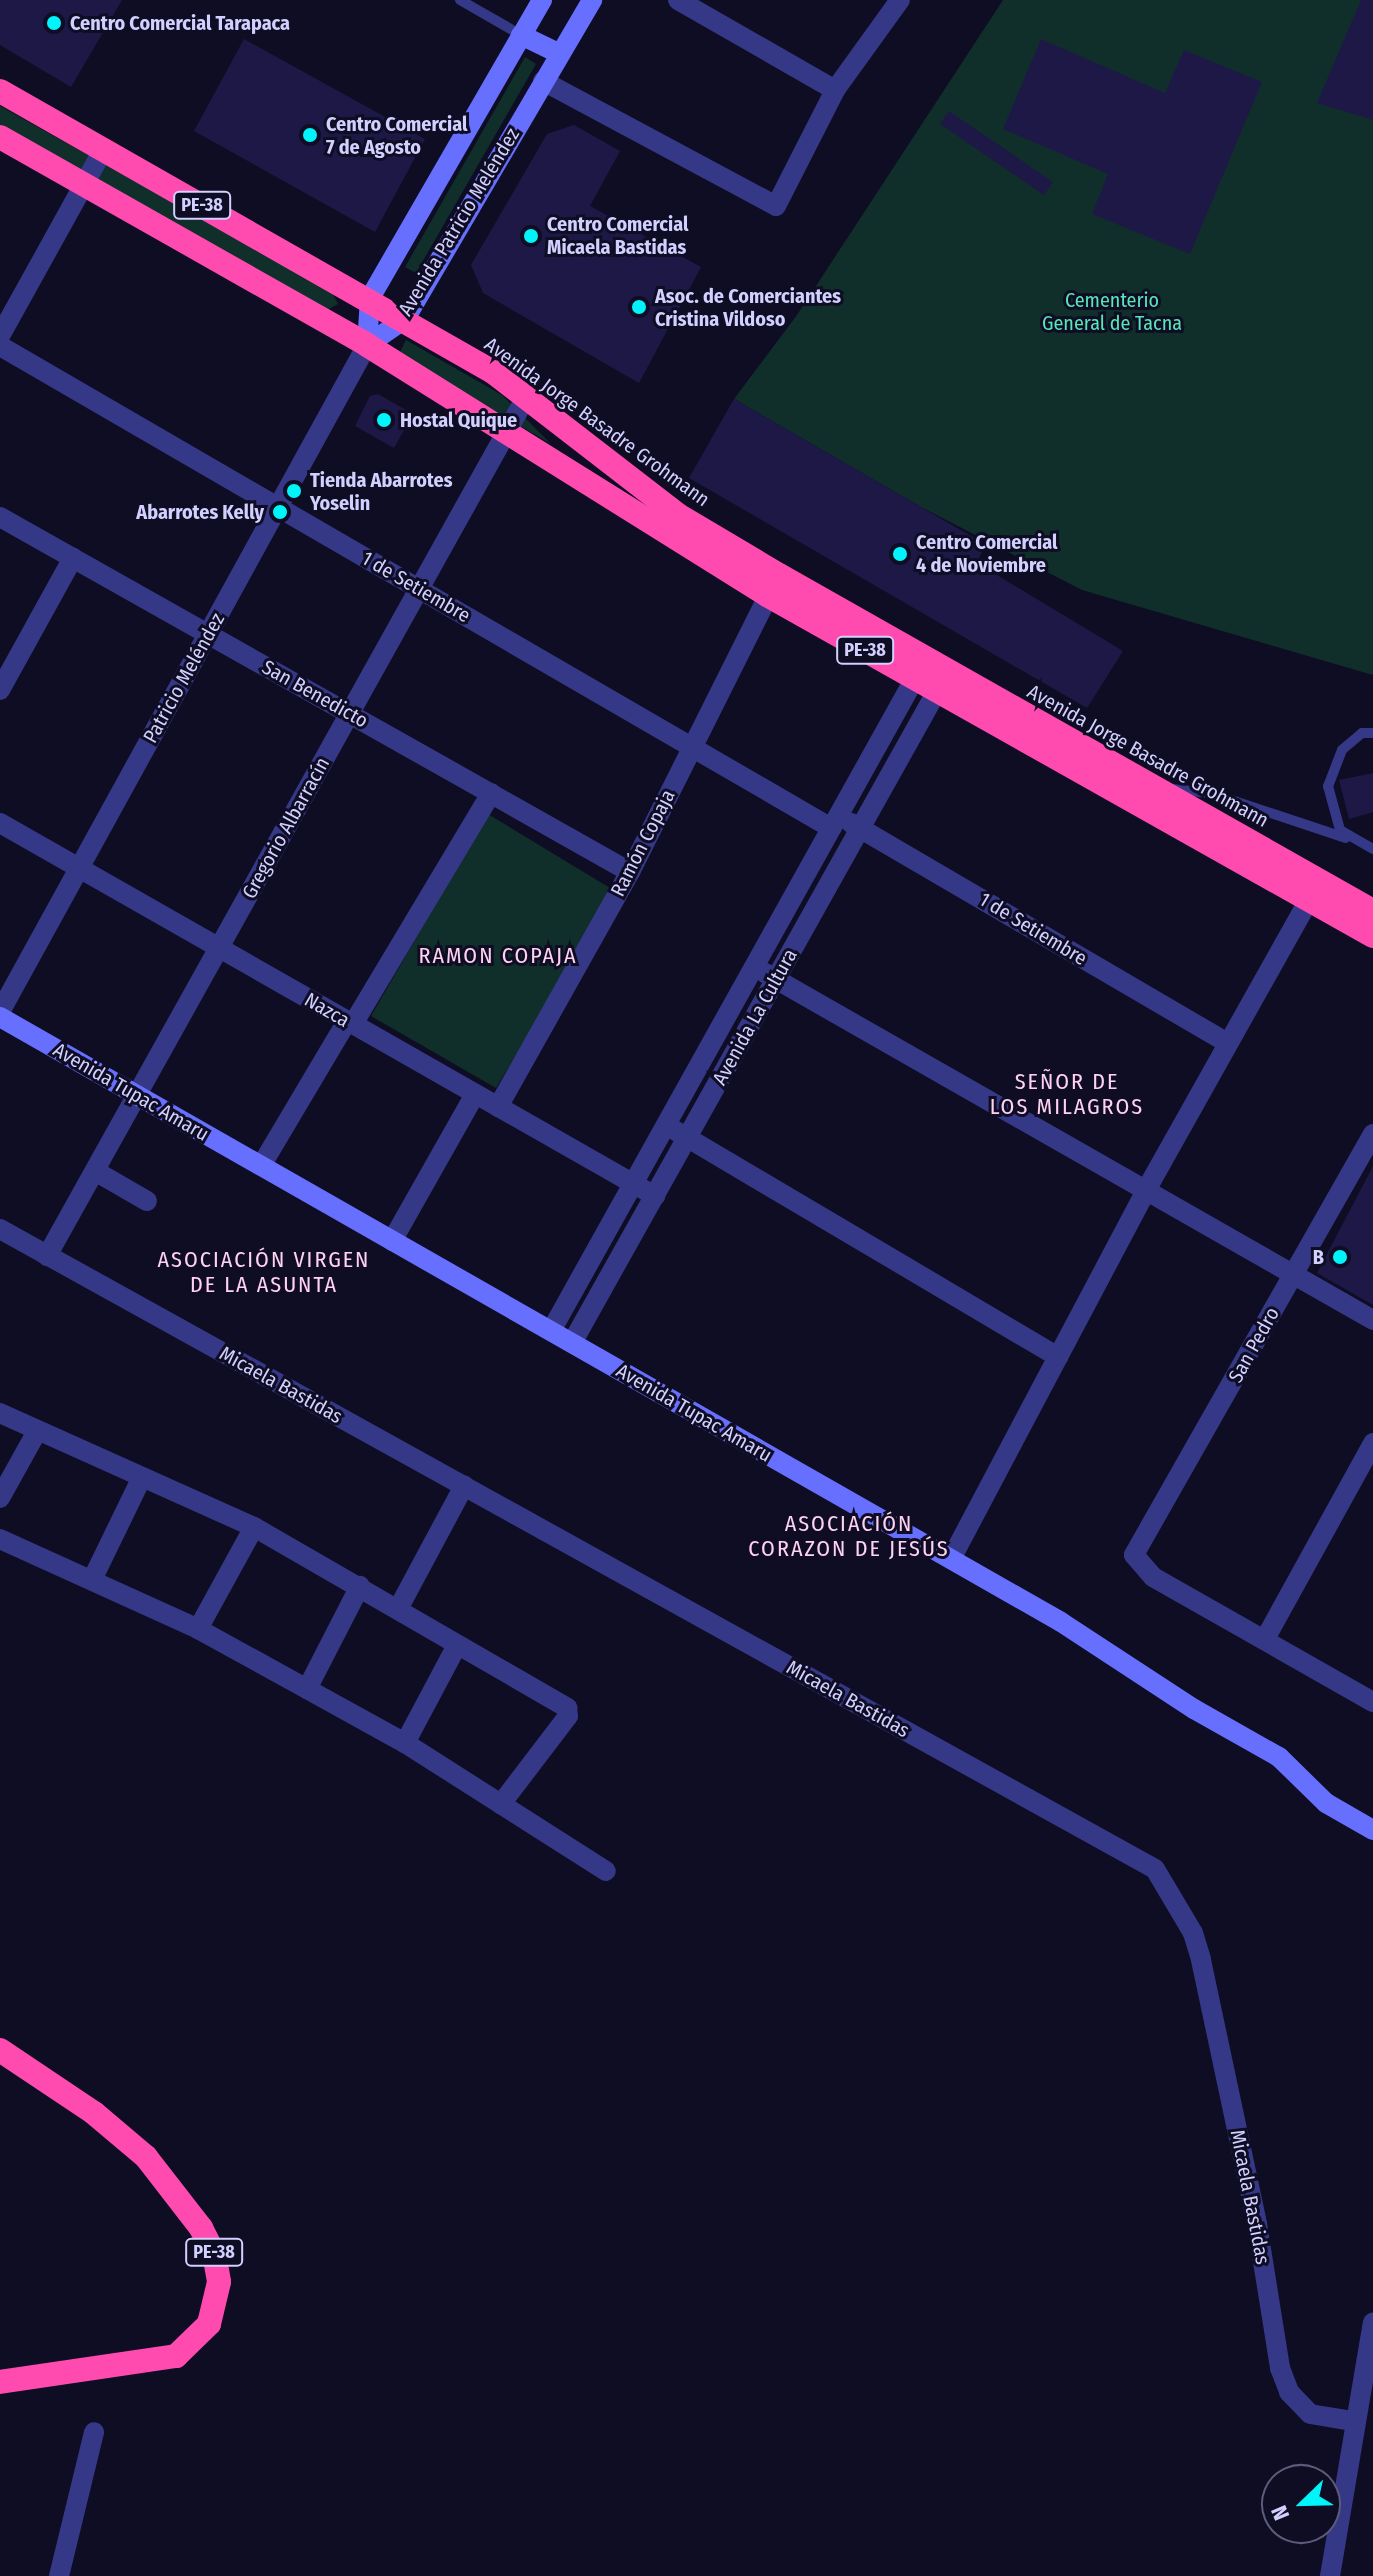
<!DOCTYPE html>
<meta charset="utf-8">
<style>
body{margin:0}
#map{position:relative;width:1373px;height:2576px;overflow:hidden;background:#0f0d24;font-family:"Fira Sans Condensed",sans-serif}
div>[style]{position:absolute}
.green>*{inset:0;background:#102f2b}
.building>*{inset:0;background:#1e1846}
.lane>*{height:10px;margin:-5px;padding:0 5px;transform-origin:5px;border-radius:5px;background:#353886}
.street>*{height:20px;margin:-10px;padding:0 10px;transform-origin:10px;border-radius:10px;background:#353886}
.secondary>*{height:20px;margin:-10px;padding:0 10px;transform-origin:10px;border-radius:10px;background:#676fff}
.highway>*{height:24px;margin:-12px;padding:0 12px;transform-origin:12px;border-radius:12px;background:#ff4baf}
.dots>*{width:22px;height:22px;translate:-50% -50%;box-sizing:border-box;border:4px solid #0f0d24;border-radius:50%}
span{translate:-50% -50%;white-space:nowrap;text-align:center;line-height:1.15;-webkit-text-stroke:6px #0f0d24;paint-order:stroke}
.shield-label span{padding:2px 6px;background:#0f0d24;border:2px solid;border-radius:6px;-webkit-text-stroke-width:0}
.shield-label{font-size:18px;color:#d2d0ff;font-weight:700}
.poi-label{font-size:20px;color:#d2d0ff;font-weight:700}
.left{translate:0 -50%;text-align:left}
.right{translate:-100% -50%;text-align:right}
.street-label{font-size:20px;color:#d2d0ff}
.park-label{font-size:20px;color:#56e6b7}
.neighbourhood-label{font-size:22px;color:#ffd2f2;letter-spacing:2px}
.north{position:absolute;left:1261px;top:2464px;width:80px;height:80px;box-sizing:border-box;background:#0f0d24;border:2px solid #5d5b7c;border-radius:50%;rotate:247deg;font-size:22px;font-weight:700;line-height:32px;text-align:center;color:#d2d0ff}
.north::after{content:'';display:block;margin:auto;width:28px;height:36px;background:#00f5fb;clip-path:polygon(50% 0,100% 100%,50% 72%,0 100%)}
</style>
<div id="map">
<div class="green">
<div style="clip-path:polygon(1003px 0,1373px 0,1373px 675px,1082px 590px,921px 507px,734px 399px,797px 315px)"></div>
<div style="clip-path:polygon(525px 57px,536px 64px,416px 273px,405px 267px)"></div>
<div style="clip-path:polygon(0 106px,331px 291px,338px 304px,327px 310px,0 125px)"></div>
<div style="clip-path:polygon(406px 340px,502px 395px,551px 444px,399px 354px)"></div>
<div style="clip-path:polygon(488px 814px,615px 891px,496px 1088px,371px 1016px)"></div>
</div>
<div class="building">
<div style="clip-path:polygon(0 0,122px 0,71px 87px,0 45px)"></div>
<div style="clip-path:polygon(1361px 0,1373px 0,1373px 120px,1317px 103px)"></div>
<div style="clip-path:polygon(244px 39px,425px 139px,375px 232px,194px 131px)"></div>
<div style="clip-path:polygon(1041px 39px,1165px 93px,1184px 50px,1262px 82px,1190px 254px,1092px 214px,1108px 174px,1003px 129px)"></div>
<div style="clip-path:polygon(949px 111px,1053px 182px,1044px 195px,940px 124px)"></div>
<div style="clip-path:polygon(574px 125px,620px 151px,590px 206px,701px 267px,639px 383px,483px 293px,471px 265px,547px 134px)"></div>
<div style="clip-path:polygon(378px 394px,413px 414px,394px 448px,355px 426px,370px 396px)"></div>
<div style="clip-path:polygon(734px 399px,985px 544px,977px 563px,1123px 651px,1087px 708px,689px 478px)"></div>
<div style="clip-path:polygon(1373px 773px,1373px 812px,1349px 819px,1339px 780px)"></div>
<div style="clip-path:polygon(1373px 1166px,1373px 1305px,1317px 1273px)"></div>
</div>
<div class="lane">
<div style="left:460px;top:0;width:70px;rotate:29.8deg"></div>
<div style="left:1373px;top:733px;width:11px;rotate:180deg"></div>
<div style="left:1362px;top:733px;width:26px;rotate:140deg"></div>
<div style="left:1342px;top:750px;width:39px;rotate:111deg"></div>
<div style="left:1328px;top:786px;width:46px;rotate:74.7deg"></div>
<div style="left:1340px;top:830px;width:38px;rotate:30deg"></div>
<div style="left:1172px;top:789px;width:38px;rotate:6deg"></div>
<div style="left:1210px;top:793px;width:143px;rotate:18.3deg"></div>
</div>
<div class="street">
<div style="left:678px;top:0;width:181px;rotate:29.8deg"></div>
<div style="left:543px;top:81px;width:264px;rotate:28.2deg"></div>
<div style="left:776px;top:206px;width:130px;rotate:-63deg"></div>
<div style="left:835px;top:90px;width:111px;rotate:-54.2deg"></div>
<div style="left:0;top:336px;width:213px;rotate:-61deg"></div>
<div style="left:0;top:346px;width:961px;rotate:30.11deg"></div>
<div style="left:0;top:517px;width:723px;rotate:29.4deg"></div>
<div style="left:0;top:690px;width:151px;rotate:-61.1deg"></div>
<div style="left:0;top:823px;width:754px;rotate:29.66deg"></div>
<div style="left:851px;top:823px;width:436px;rotate:30.3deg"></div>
<div style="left:765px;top:973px;width:700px;rotate:29.71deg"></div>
<div style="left:0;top:1012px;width:761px;rotate:-61.18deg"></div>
<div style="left:353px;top:1024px;width:269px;rotate:-59.1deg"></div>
<div style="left:498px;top:1107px;width:270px;rotate:-60.7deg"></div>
<div style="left:630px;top:872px;width:324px;rotate:-63.4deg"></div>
<div style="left:676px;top:1131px;width:444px;rotate:30.6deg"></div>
<div style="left:1373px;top:1134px;width:484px;rotate:119.6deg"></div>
<div style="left:1134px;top:1555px;width:29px;rotate:49deg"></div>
<div style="left:1153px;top:1577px;width:253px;rotate:29.6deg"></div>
<div style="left:261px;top:1166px;width:169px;rotate:-59.3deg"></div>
<div style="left:95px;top:1171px;width:60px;rotate:30deg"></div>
<div style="left:0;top:1229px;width:1320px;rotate:28.99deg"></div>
<div style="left:1155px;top:1869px;width:74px;rotate:59.3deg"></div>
<div style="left:1193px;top:1933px;width:28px;rotate:73deg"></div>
<div style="left:1201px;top:1960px;width:270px;rotate:78deg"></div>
<div style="left:1257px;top:2224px;width:146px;rotate:80.9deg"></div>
<div style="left:1280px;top:2368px;width:26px;rotate:69deg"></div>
<div style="left:1289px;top:2392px;width:30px;rotate:46deg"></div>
<div style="left:1310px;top:2414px;width:44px;rotate:9.2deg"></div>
<div style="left:392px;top:1241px;width:169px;rotate:-60.5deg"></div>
<div style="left:47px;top:1256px;width:981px;rotate:-60.85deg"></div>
<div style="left:551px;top:1331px;width:748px;rotate:-60.86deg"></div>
<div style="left:572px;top:1343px;width:747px;rotate:-60.76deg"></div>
<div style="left:0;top:1413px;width:278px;rotate:24.2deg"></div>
<div style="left:254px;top:1527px;width:362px;rotate:30deg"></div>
<div style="left:567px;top:1708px;width:8px;rotate:83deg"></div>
<div style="left:568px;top:1716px;width:111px;rotate:127.3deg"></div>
<div style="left:0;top:1498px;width:74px;rotate:-61deg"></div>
<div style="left:0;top:1539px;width:217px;rotate:24.4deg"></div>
<div style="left:198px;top:1629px;width:124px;rotate:28.8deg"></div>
<div style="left:307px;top:1689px;width:112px;rotate:28.9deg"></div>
<div style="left:405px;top:1743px;width:238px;rotate:32.5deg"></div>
<div style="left:951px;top:1559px;width:415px;rotate:-62.1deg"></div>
<div style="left:1145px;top:1192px;width:335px;rotate:-60.7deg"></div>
<div style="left:92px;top:1580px;width:112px;rotate:-64.1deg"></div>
<div style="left:398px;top:1609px;width:140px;rotate:-61.8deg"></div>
<div style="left:198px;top:1629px;width:116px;rotate:-61.2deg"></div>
<div style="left:1265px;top:1639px;width:224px;rotate:-61.1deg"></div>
<div style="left:307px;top:1689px;width:116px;rotate:-62.8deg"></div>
<div style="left:405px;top:1743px;width:111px;rotate:-62deg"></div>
<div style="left:59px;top:2576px;width:148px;rotate:-76.3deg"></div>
<div style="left:1330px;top:2576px;width:257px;rotate:-80.4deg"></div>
</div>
<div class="secondary">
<div style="left:521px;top:35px;width:43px;rotate:26deg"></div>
<div style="left:367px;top:345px;width:46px;rotate:-34.4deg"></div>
<div style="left:405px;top:319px;width:370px;rotate:-59.6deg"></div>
<div style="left:367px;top:345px;width:47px;rotate:-86.3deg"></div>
<div style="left:370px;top:298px;width:344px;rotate:-60deg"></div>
<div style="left:0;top:1017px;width:1221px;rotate:29.69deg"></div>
<div style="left:1061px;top:1622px;width:159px;rotate:33.2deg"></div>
<div style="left:1194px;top:1709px;width:98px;rotate:29.5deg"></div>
<div style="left:1279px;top:1757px;width:66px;rotate:44.4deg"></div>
<div style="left:1326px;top:1803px;width:54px;rotate:29.9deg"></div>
</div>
<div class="highway">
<div style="left:0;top:91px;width:567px;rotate:29.68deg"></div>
<div style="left:493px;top:372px;width:234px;rotate:37.7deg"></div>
<div style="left:678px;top:515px;width:117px;rotate:30.7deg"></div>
<div style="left:779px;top:575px;width:682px;rotate:29.49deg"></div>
<div style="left:0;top:137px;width:422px;rotate:29.5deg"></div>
<div style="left:367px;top:345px;width:472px;rotate:32deg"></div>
<div style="left:767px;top:595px;width:695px;rotate:29.37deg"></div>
<div style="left:0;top:2050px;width:113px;rotate:33.8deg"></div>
<div style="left:94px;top:2113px;width:68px;rotate:40.2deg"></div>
<div style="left:146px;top:2157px;width:90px;rotate:52.2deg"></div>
<div style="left:201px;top:2228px;width:28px;rotate:63deg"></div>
<div style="left:214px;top:2253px;width:29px;rotate:80deg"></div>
<div style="left:219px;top:2282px;width:43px;rotate:103.4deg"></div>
<div style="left:209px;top:2324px;width:46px;rotate:135.9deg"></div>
<div style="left:176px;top:2356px;width:178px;rotate:171.6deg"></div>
</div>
<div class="dots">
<div style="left:54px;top:23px;background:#00f5fb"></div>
<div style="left:310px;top:135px;background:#00f5fb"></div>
<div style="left:531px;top:236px;background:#00f5fb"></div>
<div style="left:639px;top:307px;background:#00f5fb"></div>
<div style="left:384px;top:420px;background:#00f5fb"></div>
<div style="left:294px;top:491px;background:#00f5fb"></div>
<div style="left:280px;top:512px;background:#00f5fb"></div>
<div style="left:900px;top:554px;background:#00f5fb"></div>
<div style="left:1340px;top:1257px;background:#00f5fb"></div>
</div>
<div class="shield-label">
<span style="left:202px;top:205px">PE-38</span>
<span style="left:865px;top:650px">PE-38</span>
<span style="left:214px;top:2252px">PE-38</span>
</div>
<div class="poi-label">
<span class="left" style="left:70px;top:23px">Centro Comercial Tarapaca</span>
<span class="left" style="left:326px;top:136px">Centro Comercial<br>7 de Agosto</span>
<span class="left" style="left:547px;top:236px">Centro Comercial<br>Micaela Bastidas</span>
<span class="left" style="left:655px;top:308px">Asoc. de Comerciantes<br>Cristina Vildoso</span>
<span class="left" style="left:400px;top:420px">Hostal Quique</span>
<span class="left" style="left:310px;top:492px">Tienda Abarrotes<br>Yoselin</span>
<span class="right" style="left:264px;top:512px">Abarrotes Kelly</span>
<span class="left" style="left:916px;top:554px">Centro Comercial<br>4 de Noviembre</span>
<span class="right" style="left:1324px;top:1257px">B</span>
</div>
<div class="street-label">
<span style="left:459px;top:222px;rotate:-59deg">Avenida Patricio Meléndez</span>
<span style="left:597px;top:422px;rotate:36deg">Avenida Jorge Basadre Grohmann</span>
<span style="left:416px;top:587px;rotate:30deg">1 de Setiembre</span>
<span style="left:184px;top:678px;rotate:-61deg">Patricio Meléndez</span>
<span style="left:315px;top:694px;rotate:29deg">San Benedicto</span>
<span style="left:1148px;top:756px;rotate:29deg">Avenida Jorge Basadre Grohmann</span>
<span style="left:286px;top:828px;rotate:-61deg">Gregorio Albarracín</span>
<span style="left:643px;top:843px;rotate:-63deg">Ramón Copaja</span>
<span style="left:1033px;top:929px;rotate:31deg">1 de Setiembre</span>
<span style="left:327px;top:1010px;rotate:30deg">Nazca</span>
<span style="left:755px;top:1017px;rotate:-61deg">Avenida La Cultura</span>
<span style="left:131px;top:1092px;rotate:30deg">Avenida Tupac Amaru</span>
<span style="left:1254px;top:1345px;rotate:-61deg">San Pedro</span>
<span style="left:281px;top:1385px;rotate:29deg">Micaela Bastidas</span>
<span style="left:694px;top:1413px;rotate:30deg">Avenida Tupac Amaru</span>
<span style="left:848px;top:1699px;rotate:29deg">Micaela Bastidas</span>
<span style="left:1250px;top:2197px;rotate:79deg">Micaela Bastidas</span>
</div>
<div class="park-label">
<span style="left:1112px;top:312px">Cementerio<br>General de Tacna</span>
</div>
<div class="neighbourhood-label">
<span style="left:498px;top:956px">RAMON COPAJA</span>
<span style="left:1067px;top:1094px">SEÑOR DE<br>LOS MILAGROS</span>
<span style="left:264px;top:1272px">ASOCIACIÓN VIRGEN<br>DE LA ASUNTA</span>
<span style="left:849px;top:1536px">ASOCIACIÓN<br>CORAZON DE JESÚS</span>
</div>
<div class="north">N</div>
</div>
